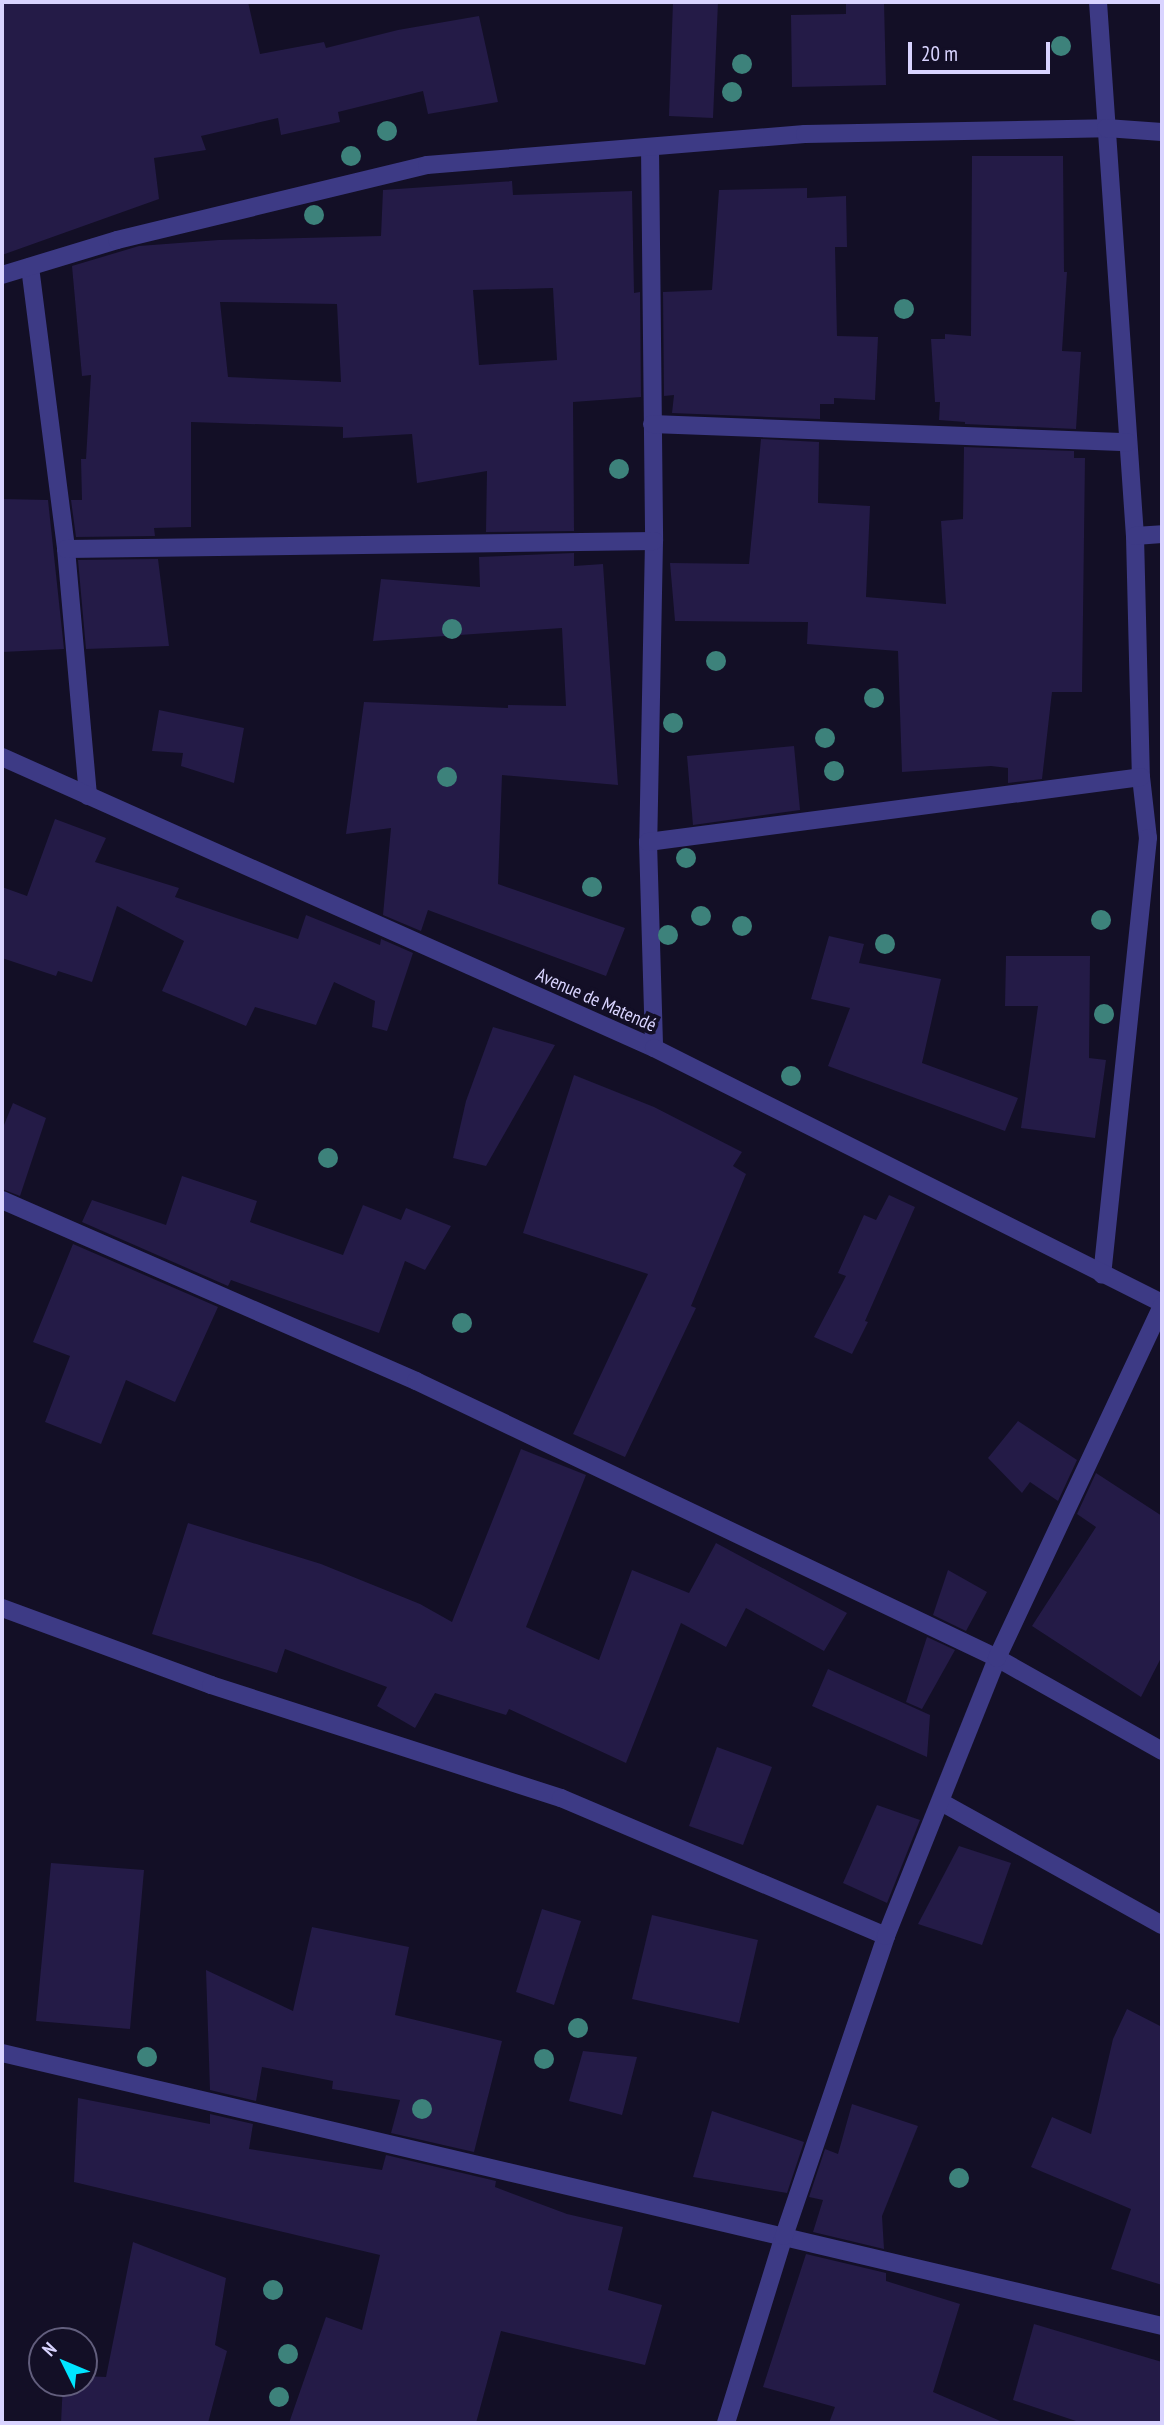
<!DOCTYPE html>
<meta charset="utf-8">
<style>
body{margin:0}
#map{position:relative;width:1164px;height:2425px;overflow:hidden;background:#130f26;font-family:"PT Sans Narrow",sans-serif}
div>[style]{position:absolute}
.building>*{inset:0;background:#241b47}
.minor>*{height:18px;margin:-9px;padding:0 9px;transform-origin:9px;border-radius:9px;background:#3d3a85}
.trees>*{width:20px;height:20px;margin:-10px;border-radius:50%;background:#3d827b}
span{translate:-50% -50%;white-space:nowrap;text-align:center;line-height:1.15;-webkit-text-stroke:7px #130f26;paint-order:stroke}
.street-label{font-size:19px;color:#d9d4ff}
.frame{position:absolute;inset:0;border:4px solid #d9d4ff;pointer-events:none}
.north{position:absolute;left:28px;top:2327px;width:70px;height:70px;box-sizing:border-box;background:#130f26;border:2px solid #625e7d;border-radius:50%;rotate:313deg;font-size:19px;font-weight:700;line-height:28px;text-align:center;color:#d9d4ff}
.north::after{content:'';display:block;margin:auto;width:24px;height:32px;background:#00e5ff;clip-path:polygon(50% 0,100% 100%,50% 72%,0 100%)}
.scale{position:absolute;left:908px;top:42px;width:142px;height:32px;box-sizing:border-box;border:4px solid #d9d4ff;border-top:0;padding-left:9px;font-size:21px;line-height:24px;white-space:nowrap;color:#d9d4ff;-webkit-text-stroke:5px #130f26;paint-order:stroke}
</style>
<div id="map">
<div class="building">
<div style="clip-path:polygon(2px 2px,248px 2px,260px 54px,324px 42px,326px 48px,398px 30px,479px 16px,498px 102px,428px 114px,423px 91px,338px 112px,340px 122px,281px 135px,278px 118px,201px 136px,206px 150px,154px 158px,159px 199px,2px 255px)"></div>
<div style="clip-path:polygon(673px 2px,718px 2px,713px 118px,669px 116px)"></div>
<div style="clip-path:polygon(846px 2px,884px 2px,886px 85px,792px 87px,791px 15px,846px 14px)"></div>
<div style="clip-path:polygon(972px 156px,1063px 156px,1064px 272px,1067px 272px,1062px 351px,1081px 352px,1076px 429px,965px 424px,965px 422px,939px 420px,940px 402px,935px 402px,931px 339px,945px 339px,945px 334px,971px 336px)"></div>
<div style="clip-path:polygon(evenodd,512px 181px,513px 195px,632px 191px,634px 293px,640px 292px,641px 397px,573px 402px,574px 531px,486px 532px,487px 471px,417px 483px,412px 434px,343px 438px,343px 427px,191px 422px,191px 527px,154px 528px,155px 536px,76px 537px,71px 500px,82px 500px,81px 459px,86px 459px,91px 375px,82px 376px,72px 266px,139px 246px,219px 240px,381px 236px,383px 190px,512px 181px,553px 288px,557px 360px,479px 365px,473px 290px,553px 288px,512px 181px,220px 302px,337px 304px,341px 382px,228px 377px,220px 302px)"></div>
<div style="clip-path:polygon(807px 188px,807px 198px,846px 196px,847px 247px,835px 247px,837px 336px,878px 337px,875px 400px,834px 398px,834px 404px,820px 404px,820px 419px,672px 413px,674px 395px,664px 396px,663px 292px,712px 290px,719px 190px)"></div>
<div style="clip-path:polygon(761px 439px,819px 442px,818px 503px,870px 506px,866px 597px,946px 604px,941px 521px,963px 519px,964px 447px,1074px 451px,1074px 458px,1085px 458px,1082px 692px,1052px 692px,1042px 779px,1008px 783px,1008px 768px,991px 766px,902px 772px,898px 651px,807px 644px,808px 622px,675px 621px,670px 563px,749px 564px)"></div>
<div style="clip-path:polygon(2px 499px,48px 500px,64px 649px,2px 652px)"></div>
<div style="clip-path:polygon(574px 553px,574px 566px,603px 564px,618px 785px,502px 775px,498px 884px,625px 928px,606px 976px,428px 910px,421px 931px,383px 915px,391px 828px,346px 834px,364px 702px,508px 708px,508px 705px,566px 706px,562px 628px,373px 641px,381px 579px,480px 587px,479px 557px)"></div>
<div style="clip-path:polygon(158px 559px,169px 646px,86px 649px,78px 560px)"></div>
<div style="clip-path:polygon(159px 710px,244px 728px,234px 783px,181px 766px,183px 753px,152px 751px)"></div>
<div style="clip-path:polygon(794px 746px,800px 810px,693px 825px,687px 756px)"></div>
<div style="clip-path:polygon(55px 819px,106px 838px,95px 862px,179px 888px,175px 897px,298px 939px,306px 915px,380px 945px,381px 939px,413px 953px,387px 1031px,372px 1027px,375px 1001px,334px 982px,316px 1025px,255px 1007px,246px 1026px,162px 991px,184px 941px,117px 906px,92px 982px,58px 971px,56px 976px,2px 958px,2px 887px,27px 896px)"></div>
<div style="clip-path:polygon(829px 936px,864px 944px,859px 963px,941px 979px,922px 1063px,1018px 1098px,1005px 1131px,828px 1066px,850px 1008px,811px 999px)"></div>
<div style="clip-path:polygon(1006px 956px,1090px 956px,1089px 1058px,1106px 1060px,1095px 1138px,1021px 1128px,1038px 1006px,1005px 1006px)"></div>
<div style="clip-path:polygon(493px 1027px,555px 1045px,486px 1166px,453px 1158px,466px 1101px)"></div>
<div style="clip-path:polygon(574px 1075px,654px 1107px,742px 1152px,733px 1166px,746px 1174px,691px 1306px,696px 1308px,625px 1457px,573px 1434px,648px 1274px,523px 1233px)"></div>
<div style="clip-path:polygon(13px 1103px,46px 1118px,20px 1196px,2px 1189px,2px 1130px)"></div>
<div style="clip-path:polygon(182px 1176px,257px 1201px,250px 1222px,343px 1255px,363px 1205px,401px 1220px,406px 1208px,451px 1226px,425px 1270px,405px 1261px,379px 1333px,231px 1280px,228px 1286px,82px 1222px,92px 1200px,166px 1225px)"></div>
<div style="clip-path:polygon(889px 1195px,915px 1207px,865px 1321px,868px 1322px,852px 1354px,814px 1337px,846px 1276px,838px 1273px,864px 1215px,876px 1220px)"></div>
<div style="clip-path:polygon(73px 1244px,218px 1307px,175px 1402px,126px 1380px,101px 1444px,45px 1422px,70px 1356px,33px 1342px)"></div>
<div style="clip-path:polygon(1018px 1421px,1077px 1460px,1058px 1501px,1030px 1482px,1022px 1493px,988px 1458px)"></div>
<div style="clip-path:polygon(521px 1449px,586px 1475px,526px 1627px,599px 1660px,632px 1570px,689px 1593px,716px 1543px,847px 1613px,824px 1651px,746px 1608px,726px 1647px,681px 1623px,626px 1763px,509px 1709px,506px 1715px,435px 1693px,415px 1728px,377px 1706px,387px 1687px,285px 1649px,277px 1673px,152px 1634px,188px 1523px,321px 1564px,420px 1604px,452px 1622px)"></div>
<div style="clip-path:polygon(1096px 1473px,1162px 1516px,1162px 1656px,1141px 1697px,1032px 1626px,1096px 1527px,1077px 1514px)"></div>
<div style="clip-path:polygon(948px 1570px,987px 1592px,966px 1631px,933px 1615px)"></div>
<div style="clip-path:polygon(927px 1637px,955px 1650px,922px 1709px,906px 1702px)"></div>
<div style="clip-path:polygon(828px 1669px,930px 1715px,927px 1757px,812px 1706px)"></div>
<div style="clip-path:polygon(717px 1747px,772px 1767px,743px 1845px,689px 1826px)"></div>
<div style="clip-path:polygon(877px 1805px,920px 1820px,887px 1903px,843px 1883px)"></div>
<div style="clip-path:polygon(959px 1846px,1011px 1863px,982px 1945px,918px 1924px)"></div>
<div style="clip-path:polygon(51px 1863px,144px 1870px,130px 2029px,36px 2021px)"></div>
<div style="clip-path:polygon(542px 1909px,581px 1921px,554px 2005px,516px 1992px)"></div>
<div style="clip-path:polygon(652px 1915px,758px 1940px,739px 2023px,632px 1999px)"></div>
<div style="clip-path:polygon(312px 1927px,409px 1947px,395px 2015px,502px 2041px,474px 2152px,391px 2133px,400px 2100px,332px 2089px,333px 2081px,262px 2067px,256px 2101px,210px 2090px,206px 1970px,293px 2011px)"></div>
<div style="clip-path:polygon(1127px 2009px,1162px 2027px,1162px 2285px,1111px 2269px,1131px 2209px,1031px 2167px,1052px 2117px,1091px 2134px,1113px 2039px)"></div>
<div style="clip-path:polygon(583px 2051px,637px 2057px,622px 2115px,569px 2101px)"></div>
<div style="clip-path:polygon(78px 2098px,210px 2124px,210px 2114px,253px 2124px,249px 2149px,382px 2170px,386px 2155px,496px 2181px,495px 2187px,567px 2214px,623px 2227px,608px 2290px,662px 2305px,645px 2365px,501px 2331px,476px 2423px,289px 2423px,326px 2317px,362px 2330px,380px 2255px,74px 2182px)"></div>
<div style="clip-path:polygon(852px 2104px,918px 2126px,882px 2216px,884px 2249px,813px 2232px,823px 2200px,809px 2197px,825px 2149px,838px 2154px)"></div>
<div style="clip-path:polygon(712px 2111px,804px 2142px,787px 2193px,693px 2177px)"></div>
<div style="clip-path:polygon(133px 2242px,226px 2278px,215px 2345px,227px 2351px,208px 2423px,61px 2423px,63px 2383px,84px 2383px,84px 2376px,106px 2377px)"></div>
<div style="clip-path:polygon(806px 2254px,886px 2273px,886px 2281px,960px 2304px,933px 2392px,1005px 2423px,829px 2423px,835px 2407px,763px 2387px)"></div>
<div style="clip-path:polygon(1034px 2324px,1162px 2362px,1162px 2423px,1082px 2423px,1013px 2400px)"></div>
</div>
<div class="minor">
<div style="left:1098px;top:2px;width:535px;rotate:86.04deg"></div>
<div style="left:1135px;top:536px;width:241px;rotate:88.6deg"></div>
<div style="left:1141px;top:777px;width:61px;rotate:83.5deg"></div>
<div style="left:1148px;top:838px;width:439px;rotate:96deg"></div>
<div style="left:650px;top:147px;width:394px;rotate:89.4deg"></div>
<div style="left:654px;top:541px;width:301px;rotate:91.1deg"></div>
<div style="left:648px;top:842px;width:206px;rotate:88.3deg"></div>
<div style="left:30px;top:267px;width:284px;rotate:82.7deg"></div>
<div style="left:66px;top:549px;width:248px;rotate:84.9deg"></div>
<div style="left:2px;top:275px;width:120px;rotate:-16.9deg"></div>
<div style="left:117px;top:240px;width:319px;rotate:-13.6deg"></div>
<div style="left:427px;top:165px;width:379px;rotate:-4.7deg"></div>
<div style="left:805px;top:134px;width:301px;rotate:-1.1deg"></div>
<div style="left:1106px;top:128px;width:56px;rotate:4.1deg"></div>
<div style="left:652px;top:424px;width:476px;rotate:2.2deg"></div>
<div style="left:1135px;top:536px;width:27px;rotate:-4deg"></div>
<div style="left:66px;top:549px;width:588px;rotate:-0.78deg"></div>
<div style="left:2px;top:757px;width:714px;rotate:24.05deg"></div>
<div style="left:654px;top:1048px;width:568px;rotate:26.66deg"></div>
<div style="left:648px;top:842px;width:497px;rotate:-7.5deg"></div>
<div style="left:2px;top:1200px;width:452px;rotate:23.6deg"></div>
<div style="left:416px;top:1381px;width:644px;rotate:25.49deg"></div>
<div style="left:997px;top:1658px;width:189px;rotate:29.4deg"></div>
<div style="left:2px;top:1608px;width:223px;rotate:20.2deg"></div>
<div style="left:211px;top:1685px;width:368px;rotate:17.9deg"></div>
<div style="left:561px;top:1798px;width:353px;rotate:23deg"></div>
<div style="left:941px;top:1802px;width:253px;rotate:29.1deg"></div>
<div style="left:2px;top:2053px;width:1192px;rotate:13.24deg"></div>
<div style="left:726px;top:2423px;width:196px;rotate:-72.8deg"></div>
<div style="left:784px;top:2236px;width:317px;rotate:-71.2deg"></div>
<div style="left:886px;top:1936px;width:299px;rotate:-68.2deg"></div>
<div style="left:997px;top:1658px;width:389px;rotate:-64.9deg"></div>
</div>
<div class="trees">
<div style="left:1061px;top:46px"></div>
<div style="left:742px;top:64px"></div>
<div style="left:732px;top:92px"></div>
<div style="left:387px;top:131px"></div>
<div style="left:351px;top:156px"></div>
<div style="left:314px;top:215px"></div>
<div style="left:904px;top:309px"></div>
<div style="left:619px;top:469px"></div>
<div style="left:452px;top:629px"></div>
<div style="left:716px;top:661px"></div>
<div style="left:874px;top:698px"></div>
<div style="left:673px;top:723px"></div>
<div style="left:825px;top:738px"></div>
<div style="left:834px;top:771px"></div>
<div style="left:447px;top:777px"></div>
<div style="left:686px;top:858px"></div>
<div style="left:592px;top:887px"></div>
<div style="left:701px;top:916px"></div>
<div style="left:1101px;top:920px"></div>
<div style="left:742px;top:926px"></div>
<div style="left:668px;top:935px"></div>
<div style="left:885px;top:944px"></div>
<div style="left:1104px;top:1014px"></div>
<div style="left:791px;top:1076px"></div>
<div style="left:328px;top:1158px"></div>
<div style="left:462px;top:1323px"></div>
<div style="left:578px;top:2028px"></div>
<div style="left:147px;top:2057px"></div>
<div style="left:544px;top:2059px"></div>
<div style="left:422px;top:2109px"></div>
<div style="left:959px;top:2178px"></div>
<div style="left:273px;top:2290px"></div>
<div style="left:288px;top:2354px"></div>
<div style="left:279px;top:2397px"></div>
</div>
<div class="street-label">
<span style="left:596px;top:1000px;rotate:24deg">Avenue de Matendé</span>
</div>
<div class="frame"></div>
<div class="north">N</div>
<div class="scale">20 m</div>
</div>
